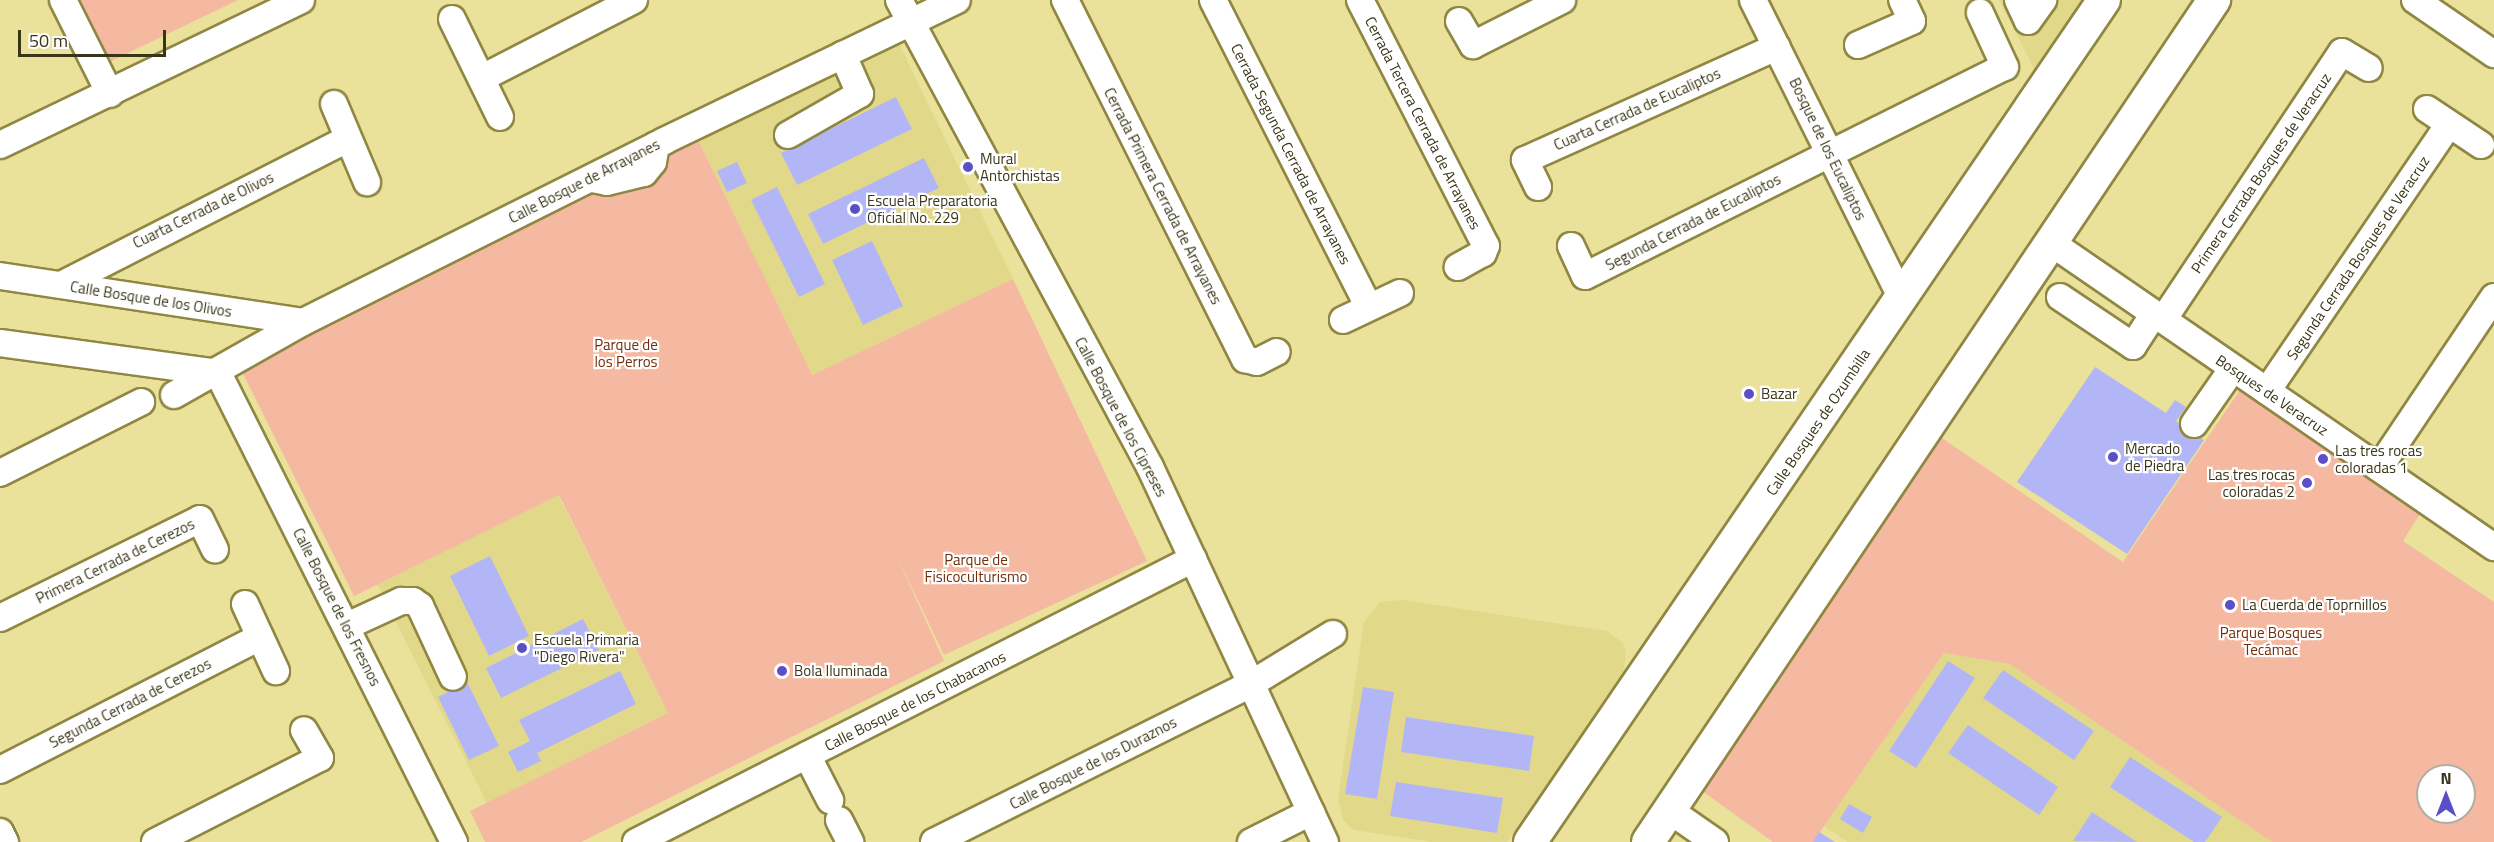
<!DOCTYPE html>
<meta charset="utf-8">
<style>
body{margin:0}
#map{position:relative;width:2494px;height:842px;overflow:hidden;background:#eae19b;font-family:"Titillium Web",sans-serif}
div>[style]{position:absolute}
.built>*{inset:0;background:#e2d889}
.green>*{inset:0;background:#f5b9a2}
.building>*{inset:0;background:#b3b6f6}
.roads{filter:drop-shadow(2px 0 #8f8742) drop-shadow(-2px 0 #8f8742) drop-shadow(0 2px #8f8742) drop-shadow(0 -2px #8f8742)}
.minor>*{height:26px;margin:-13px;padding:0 13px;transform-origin:13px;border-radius:13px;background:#fff}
.major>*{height:32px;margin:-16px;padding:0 16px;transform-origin:16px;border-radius:16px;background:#fff}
.dots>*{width:16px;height:16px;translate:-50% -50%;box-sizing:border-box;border:3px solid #fff;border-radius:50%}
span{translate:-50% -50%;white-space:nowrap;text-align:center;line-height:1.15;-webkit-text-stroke:4.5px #fff;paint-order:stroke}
.street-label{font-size:15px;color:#393518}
.poi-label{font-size:15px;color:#393518}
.left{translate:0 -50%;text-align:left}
.right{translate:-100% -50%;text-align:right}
.park-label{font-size:15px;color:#732e0d}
.north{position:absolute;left:2416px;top:764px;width:60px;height:60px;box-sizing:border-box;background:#fff;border:2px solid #b0aea3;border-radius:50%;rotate:0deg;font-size:16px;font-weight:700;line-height:24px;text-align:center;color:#393518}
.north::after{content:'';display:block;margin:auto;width:21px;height:27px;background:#5b4fc8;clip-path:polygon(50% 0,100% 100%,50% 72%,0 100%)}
.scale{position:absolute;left:18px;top:30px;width:148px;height:27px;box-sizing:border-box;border:3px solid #393518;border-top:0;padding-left:8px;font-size:18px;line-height:21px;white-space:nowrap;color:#393518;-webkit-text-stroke:4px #fff;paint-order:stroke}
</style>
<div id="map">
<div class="built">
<div style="clip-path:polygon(1999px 0,2087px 0,2037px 74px)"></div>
<div style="clip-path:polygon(899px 44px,1013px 279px,812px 375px,698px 140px)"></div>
<div style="clip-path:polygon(558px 495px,668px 713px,487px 803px,377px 584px)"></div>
<div style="clip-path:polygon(1403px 600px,1607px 631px,1623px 643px,1626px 653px,1623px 674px,1507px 842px,1432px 842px,1354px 830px,1343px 820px,1338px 799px,1364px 622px,1380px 602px)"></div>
<div style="clip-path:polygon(1944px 653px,2010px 663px,2272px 842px,1848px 842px,1824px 826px)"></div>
</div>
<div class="green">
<div style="clip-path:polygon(74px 0,238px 0,105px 64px)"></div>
<div style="clip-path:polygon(698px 140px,812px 375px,1013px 279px,1147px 561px,944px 655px,895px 552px,944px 661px,581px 842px,485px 842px,470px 811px,668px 713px,559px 495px,354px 596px,240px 368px)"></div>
<div style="clip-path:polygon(evenodd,2242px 387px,2423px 509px,2403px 541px,2494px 602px,2494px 842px,2272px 842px,2010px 664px,1944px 653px,1813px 842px,1773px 842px,1698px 788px,1939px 436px,2123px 562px,2242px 387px,2428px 776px,2464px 776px,2464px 812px,2428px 812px,2428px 776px)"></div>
</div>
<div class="building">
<div style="clip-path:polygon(896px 97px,912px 129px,797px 185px,781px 153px)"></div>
<div style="clip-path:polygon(924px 158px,939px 188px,823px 244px,808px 214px)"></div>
<div style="clip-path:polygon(737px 162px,747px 183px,727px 192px,717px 171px)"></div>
<div style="clip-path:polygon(777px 187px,825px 284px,799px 297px,751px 200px)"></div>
<div style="clip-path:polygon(872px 241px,903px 306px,863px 325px,832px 260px)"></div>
<div style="clip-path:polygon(2095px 367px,2166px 413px,2175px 400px,2186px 407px,2176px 421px,2204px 440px,2127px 554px,2017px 482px)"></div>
<div style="clip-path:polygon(490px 556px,529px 636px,489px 656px,450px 576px)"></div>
<div style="clip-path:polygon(583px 619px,599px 650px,501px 698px,486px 668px)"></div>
<div style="clip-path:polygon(1948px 661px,1975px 678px,1916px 768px,1889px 751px)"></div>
<div style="clip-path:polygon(2003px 670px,2094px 731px,2074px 760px,1983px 698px)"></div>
<div style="clip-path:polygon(620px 671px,636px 704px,537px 753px,541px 761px,518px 772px,508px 752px,530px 741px,519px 720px)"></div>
<div style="clip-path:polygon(467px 682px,499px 746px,469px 760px,438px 697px)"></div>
<div style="clip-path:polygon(1363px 687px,1394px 692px,1377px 799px,1345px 794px)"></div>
<div style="clip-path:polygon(1406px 717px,1534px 736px,1529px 771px,1401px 752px)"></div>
<div style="clip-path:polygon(1968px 725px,2058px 787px,2039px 815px,1948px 753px)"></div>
<div style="clip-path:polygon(2130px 757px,2222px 817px,2205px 842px,2194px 842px,2110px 787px)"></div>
<div style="clip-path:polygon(1396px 782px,1503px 798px,1497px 833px,1390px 816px)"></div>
<div style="clip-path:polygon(1849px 804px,1872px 817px,1863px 833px,1840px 819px)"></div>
<div style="clip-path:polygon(2092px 812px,2137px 842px,2073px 841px)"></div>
<div style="clip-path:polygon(1819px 832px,1835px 842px,1813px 842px)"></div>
</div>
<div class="roads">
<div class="minor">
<div style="left:63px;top:0;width:105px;rotate:63.4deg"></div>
<div style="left:899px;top:0;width:530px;rotate:61.74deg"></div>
<div style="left:1150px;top:467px;width:414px;rotate:65deg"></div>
<div style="left:1065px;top:0;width:402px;rotate:63.4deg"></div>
<div style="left:1245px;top:359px;width:12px;rotate:14deg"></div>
<div style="left:1257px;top:362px;width:22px;rotate:-27deg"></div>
<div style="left:1213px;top:0;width:344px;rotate:63.1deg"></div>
<div style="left:1360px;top:0;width:276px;rotate:62.9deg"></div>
<div style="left:1486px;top:246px;width:8px;rotate:113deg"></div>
<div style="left:1483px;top:253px;width:29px;rotate:151deg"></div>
<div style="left:1753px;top:0;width:334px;rotate:63.5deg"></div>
<div style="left:2018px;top:0;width:23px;rotate:65deg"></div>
<div style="left:2028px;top:21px;width:26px;rotate:-54deg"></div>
<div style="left:2415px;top:0;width:96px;rotate:34.4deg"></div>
<div style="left:452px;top:19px;width:109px;rotate:63.9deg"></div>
<div style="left:1459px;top:21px;width:28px;rotate:60deg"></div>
<div style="left:1473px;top:45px;width:100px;rotate:-26.8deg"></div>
<div style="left:1858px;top:45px;width:59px;rotate:-24deg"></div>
<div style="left:1912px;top:21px;width:23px;rotate:-115deg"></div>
<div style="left:482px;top:78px;width:171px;rotate:-27.2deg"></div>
<div style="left:334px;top:104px;width:85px;rotate:67.1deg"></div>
<div style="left:2427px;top:109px;width:65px;rotate:33.7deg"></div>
<div style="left:788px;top:135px;width:83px;rotate:-29.7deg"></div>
<div style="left:860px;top:94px;width:43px;rotate:-113.6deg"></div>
<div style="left:0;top:145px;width:334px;rotate:-25.7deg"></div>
<div style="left:592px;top:179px;width:15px;rotate:11deg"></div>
<div style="left:607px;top:182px;width:38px;rotate:-14deg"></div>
<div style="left:644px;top:173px;width:14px;rotate:-51deg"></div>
<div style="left:653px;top:162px;width:17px;rotate:-80deg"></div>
<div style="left:1538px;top:187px;width:30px;rotate:-116deg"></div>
<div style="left:1525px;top:160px;width:276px;rotate:-24.2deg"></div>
<div style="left:2050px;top:242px;width:539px;rotate:34.49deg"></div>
<div style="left:1571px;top:246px;width:33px;rotate:65deg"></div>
<div style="left:1585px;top:276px;width:469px;rotate:-26.5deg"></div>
<div style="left:2005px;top:67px;width:60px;rotate:-114.8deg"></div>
<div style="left:0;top:276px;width:306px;rotate:8.6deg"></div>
<div style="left:61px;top:285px;width:321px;rotate:-27deg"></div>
<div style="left:2060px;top:297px;width:88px;rotate:33.9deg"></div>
<div style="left:2133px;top:346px;width:38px;rotate:-57deg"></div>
<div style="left:1343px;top:320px;width:63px;rotate:-25.3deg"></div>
<div style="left:2163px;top:320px;width:322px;rotate:-56.3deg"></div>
<div style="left:2342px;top:52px;width:31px;rotate:31deg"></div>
<div style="left:0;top:343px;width:220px;rotate:7.8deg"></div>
<div style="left:218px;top:373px;width:525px;rotate:63.29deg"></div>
<div style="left:2267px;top:391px;width:323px;rotate:-55.7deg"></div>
<div style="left:174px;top:395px;width:148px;rotate:-29.5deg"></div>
<div style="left:303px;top:322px;width:404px;rotate:-26.6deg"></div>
<div style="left:664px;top:141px;width:325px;rotate:-25.7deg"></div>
<div style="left:2194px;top:424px;width:68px;rotate:-55.1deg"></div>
<div style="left:2379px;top:468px;width:206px;rotate:-56.1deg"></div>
<div style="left:0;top:473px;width:158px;rotate:-26.7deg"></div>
<div style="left:245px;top:604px;width:74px;rotate:65.2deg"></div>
<div style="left:0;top:618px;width:223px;rotate:-26.3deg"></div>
<div style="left:200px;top:519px;width:34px;rotate:64deg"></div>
<div style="left:347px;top:626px;width:60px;rotate:-24.8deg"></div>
<div style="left:401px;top:601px;width:12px"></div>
<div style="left:413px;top:601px;width:9px;rotate:36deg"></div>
<div style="left:420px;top:606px;width:78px;rotate:65.1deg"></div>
<div style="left:807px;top:755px;width:51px;rotate:62.9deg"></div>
<div style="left:0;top:770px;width:292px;rotate:-27.1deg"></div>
<div style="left:1669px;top:810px;width:56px;rotate:34.8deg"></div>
<div style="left:839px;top:820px;width:25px;rotate:63deg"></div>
<div style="left:0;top:832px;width:11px;rotate:63deg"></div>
<div style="left:155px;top:842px;width:185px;rotate:-27deg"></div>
<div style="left:320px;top:758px;width:32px;rotate:-120deg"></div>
<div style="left:636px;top:842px;width:625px;rotate:-26.93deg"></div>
<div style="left:934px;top:842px;width:354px;rotate:-26.5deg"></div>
<div style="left:1251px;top:684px;width:96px;rotate:-31.4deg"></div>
<div style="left:1251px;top:842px;width:67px;rotate:-26.6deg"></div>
</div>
<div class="major">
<div style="left:1530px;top:842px;width:1019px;rotate:-55.72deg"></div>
<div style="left:1648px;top:842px;width:1015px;rotate:-56.09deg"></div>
</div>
</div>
<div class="dots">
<div style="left:968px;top:167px;background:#5b4fc8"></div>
<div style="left:855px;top:209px;background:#5b4fc8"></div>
<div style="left:1749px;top:394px;background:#5b4fc8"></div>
<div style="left:2113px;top:457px;background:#5b4fc8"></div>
<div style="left:2323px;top:459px;background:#5b4fc8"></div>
<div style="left:2307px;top:483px;background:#5b4fc8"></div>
<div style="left:2230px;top:605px;background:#5b4fc8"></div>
<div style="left:522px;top:648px;background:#5b4fc8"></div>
<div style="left:782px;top:671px;background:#5b4fc8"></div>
</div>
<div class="street-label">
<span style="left:1637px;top:109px;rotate:-24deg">Cuarta Cerrada de Eucaliptos</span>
<span style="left:1423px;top:123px;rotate:63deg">Cerrada Tercera Cerrada de Arrayanes</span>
<span style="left:1828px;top:149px;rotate:64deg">Bosque de los Eucaliptos</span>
<span style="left:1291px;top:154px;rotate:63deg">Cerrada Segunda Cerrada de Arrayanes</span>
<span style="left:2261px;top:173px;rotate:-56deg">Primera Cerrada Bosques de Veracruz</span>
<span style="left:584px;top:181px;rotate:-27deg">Calle Bosque de Arrayanes</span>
<span style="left:1163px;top:196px;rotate:63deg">Cerrada Primera Cerrada de Arrayanes</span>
<span style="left:203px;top:210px;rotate:-26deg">Cuarta Cerrada de Olivos</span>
<span style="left:1693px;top:222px;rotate:-27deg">Segunda Cerrada de Eucaliptos</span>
<span style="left:2358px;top:258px;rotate:-56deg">Segunda Cerrada Bosques de Veracruz</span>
<span style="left:151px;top:299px;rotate:9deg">Calle Bosque de los Olivos</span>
<span style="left:2272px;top:395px;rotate:34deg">Bosques de Veracruz</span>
<span style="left:1121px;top:417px;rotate:62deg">Calle Bosque de los Cipreses</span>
<span style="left:1818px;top:422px;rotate:-56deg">Calle Bosques de Ozumbilla</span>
<span style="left:115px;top:561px;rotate:-26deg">Primera Cerrada de Cerezos</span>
<span style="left:337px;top:607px;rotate:63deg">Calle Bosque de los Fresnos</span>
<span style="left:915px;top:701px;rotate:-27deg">Calle Bosque de los Chabacanos</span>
<span style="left:130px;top:703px;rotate:-27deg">Segunda Cerrada de Cerezos</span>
<span style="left:1093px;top:763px;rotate:-27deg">Calle Bosque de los Duraznos</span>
</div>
<div class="poi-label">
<span class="left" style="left:980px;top:167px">Mural<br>Antorchistas</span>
<span class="left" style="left:867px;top:209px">Escuela Preparatoria<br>Oficial No. 229</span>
<span class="left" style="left:1761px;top:394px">Bazar</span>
<span class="left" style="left:2125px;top:457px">Mercado<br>de Piedra</span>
<span class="left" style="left:2335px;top:459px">Las tres rocas<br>coloradas 1</span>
<span class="right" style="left:2295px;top:483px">Las tres rocas<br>coloradas 2</span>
<span class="left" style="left:2242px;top:605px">La Cuerda de Toprnillos</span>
<span class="left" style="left:534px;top:648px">Escuela Primaria<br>"Diego Rivera"</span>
<span class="left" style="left:794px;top:671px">Bola Iluminada</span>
</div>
<div class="park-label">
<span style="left:626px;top:353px">Parque de<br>los Perros</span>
<span style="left:976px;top:568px">Parque de<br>Fisicoculturismo</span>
<span style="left:2271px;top:641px">Parque Bosques<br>Tecámac</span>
</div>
<div class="north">N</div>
<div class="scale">50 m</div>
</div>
